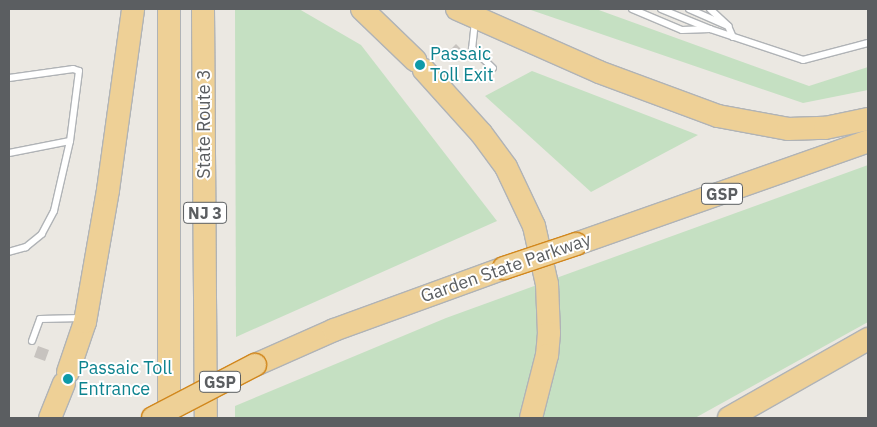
<!DOCTYPE html>
<style>
body{margin:0}
#map{position:relative;width:877px;height:427px;overflow:hidden;background:#ebe8e2;font-family:"IBM Plex Sans",sans-serif}
div>[style]{position:absolute}
.green>*{inset:0;background:#c5e0c2}
.building>*{inset:0;background:#c7c3bf}
.roads{filter:drop-shadow(1px 0 #b0b3b6) drop-shadow(-1px 0 #b0b3b6) drop-shadow(0 1px #b0b3b6) drop-shadow(0 -1px #b0b3b6)}
.lane>*{height:6px;margin:-3px;padding:0 3px;transform-origin:3px;border-radius:3px;background:#fff}
.highway>*{height:22px;margin:-11px;padding:0 11px;transform-origin:11px;border-radius:11px;background:#eed096}
.bridges{filter:drop-shadow(1px 0 #d1871d) drop-shadow(-1px 0 #d1871d) drop-shadow(0 1px #d1871d) drop-shadow(0 -1px #d1871d)}
.highway-bridge>*{height:22px;margin:-11px;padding:0 11px;transform-origin:11px;border-radius:11px;background:#eed096}
.dots>*{width:14px;height:14px;translate:-50% -50%;box-sizing:border-box;border:2px solid #fff;border-radius:50%}
span{translate:-50% -50%;white-space:nowrap;text-align:center;line-height:1.15;-webkit-text-stroke:4px #fff;paint-order:stroke}
.shield-label span{padding:1px 4px;background:#fff;border:1px solid;border-radius:4px;-webkit-text-stroke-width:0}
.shield-label{font-size:16px;color:#5b5e61;font-weight:700}
.culture-label{font-size:18px;color:#0d838f}
.left{translate:0 -50%;text-align:left}
.street-label{font-size:18px;color:#5b5e61}
.frame{position:absolute;inset:0;border:10px solid #5b5e61;pointer-events:none}
</style>
<div id="map">
<div class="green">
<div style="clip-path:polygon(235px 9px,299px 9px,361px 45px,497px 221px,236px 337px)"></div>
<div style="clip-path:polygon(528px 9px,596px 9px,809px 86px,868px 67px,868px 90px,803px 103px)"></div>
<div style="clip-path:polygon(532px 71px,698px 135px,591px 192px,485px 96px)"></div>
<div style="clip-path:polygon(868px 165px,868px 322px,695px 418px,235px 418px,235px 406px,446px 318px)"></div>
</div>
<div class="building">
<div style="clip-path:polygon(456px 44px,465px 53px,456px 61px,448px 52px)"></div>
<div style="clip-path:polygon(38px 346px,49px 350px,45px 361px,34px 357px)"></div>
</div>
<div class="roads">
<div class="lane">
<div style="left:632px;top:9px;width:54px;rotate:22.8deg"></div>
<div style="left:682px;top:30px;width:28px;rotate:-2deg"></div>
<div style="left:710px;top:29px;width:98px;rotate:18.4deg"></div>
<div style="left:803px;top:60px;width:67px;rotate:-14.7deg"></div>
<div style="left:661px;top:9px;width:53px;rotate:22.2deg"></div>
<div style="left:689px;top:9px;width:43px;rotate:23.6deg"></div>
<div style="left:710px;top:9px;width:25px;rotate:43deg"></div>
<div style="left:728px;top:26px;width:12px;rotate:66deg"></div>
<div style="left:475px;top:21px;width:27px;rotate:96deg"></div>
<div style="left:472px;top:48px;width:29px;rotate:44deg"></div>
<div style="left:9px;top:78px;width:65px;rotate:-8deg"></div>
<div style="left:73px;top:69px;width:6px;rotate:18deg"></div>
<div style="left:79px;top:71px;width:71px;rotate:97.3deg"></div>
<div style="left:9px;top:153px;width:62px;rotate:-11.1deg"></div>
<div style="left:70px;top:141px;width:72px;rotate:102.9deg"></div>
<div style="left:54px;top:211px;width:26px;rotate:118deg"></div>
<div style="left:42px;top:234px;width:21px;rotate:141deg"></div>
<div style="left:26px;top:247px;width:18px;rotate:164deg"></div>
<div style="left:32px;top:341px;width:23px;rotate:-70deg"></div>
<div style="left:40px;top:319px;width:42px;rotate:-1.4deg"></div>
</div>
<div class="highway">
<div style="left:203px;top:9px;width:409px;rotate:89.6deg"></div>
<div style="left:362px;top:9px;width:74px;rotate:43.9deg"></div>
<div style="left:457px;top:9px;width:155px;rotate:23.9deg"></div>
<div style="left:599px;top:72px;width:127px;rotate:20.3deg"></div>
<div style="left:718px;top:116px;width:71px;rotate:10.5deg"></div>
<div style="left:788px;top:129px;width:37px;rotate:-2deg"></div>
<div style="left:825px;top:128px;width:44px;rotate:-11.8deg"></div>
<div style="left:424px;top:70px;width:85px;rotate:47.9deg"></div>
<div style="left:481px;top:133px;width:42px;rotate:53.7deg"></div>
<div style="left:506px;top:167px;width:65px;rotate:64.6deg"></div>
<div style="left:534px;top:226px;width:59px;rotate:77.4deg"></div>
<div style="left:547px;top:284px;width:49px;rotate:87.7deg"></div>
<div style="left:549px;top:333px;width:22px;rotate:95deg"></div>
<div style="left:547px;top:355px;width:65px;rotate:104.3deg"></div>
<div style="left:576px;top:244px;width:310px;rotate:-19.4deg"></div>
<div style="left:255px;top:365px;width:86px;rotate:-23.9deg"></div>
<div style="left:334px;top:330px;width:181px;rotate:-20deg"></div>
<div style="left:68px;top:372px;width:53px;rotate:-71.2deg"></div>
<div style="left:85px;top:322px;width:134px;rotate:-80.1deg"></div>
<div style="left:108px;top:190px;width:183px;rotate:-82.1deg"></div>
<div style="left:50px;top:418px;width:37px;rotate:-68deg"></div>
<div style="left:169px;top:418px;width:409px;rotate:-90deg"></div>
<div style="left:729px;top:418px;width:160px;rotate:-29.6deg"></div>
</div>
</div>
<div class="bridges">
<div class="highway-bridge">
<div style="left:504px;top:268px;width:76px;rotate:-18.4deg"></div>
<div style="left:153px;top:418px;width:115px;rotate:-27.5deg"></div>
</div>
</div>
<div class="dots">
<div style="left:420px;top:65px;background:#0f9aa8"></div>
<div style="left:68px;top:379px;background:#0f9aa8"></div>
</div>
<div class="shield-label">
<span style="left:722px;top:194px">GSP</span>
<span style="left:205px;top:213px">NJ 3</span>
<span style="left:220px;top:382px">GSP</span>
</div>
<div class="culture-label">
<span class="left" style="left:430px;top:65px">Passaic<br>Toll Exit</span>
<span class="left" style="left:78px;top:379px">Passaic Toll<br>Entrance</span>
</div>
<div class="street-label">
<span style="left:204px;top:124px;rotate:-90deg">State Route 3</span>
<span style="left:506px;top:268px;rotate:-19deg">Garden State Parkway</span>
</div>
<div class="frame"></div>
</div>
